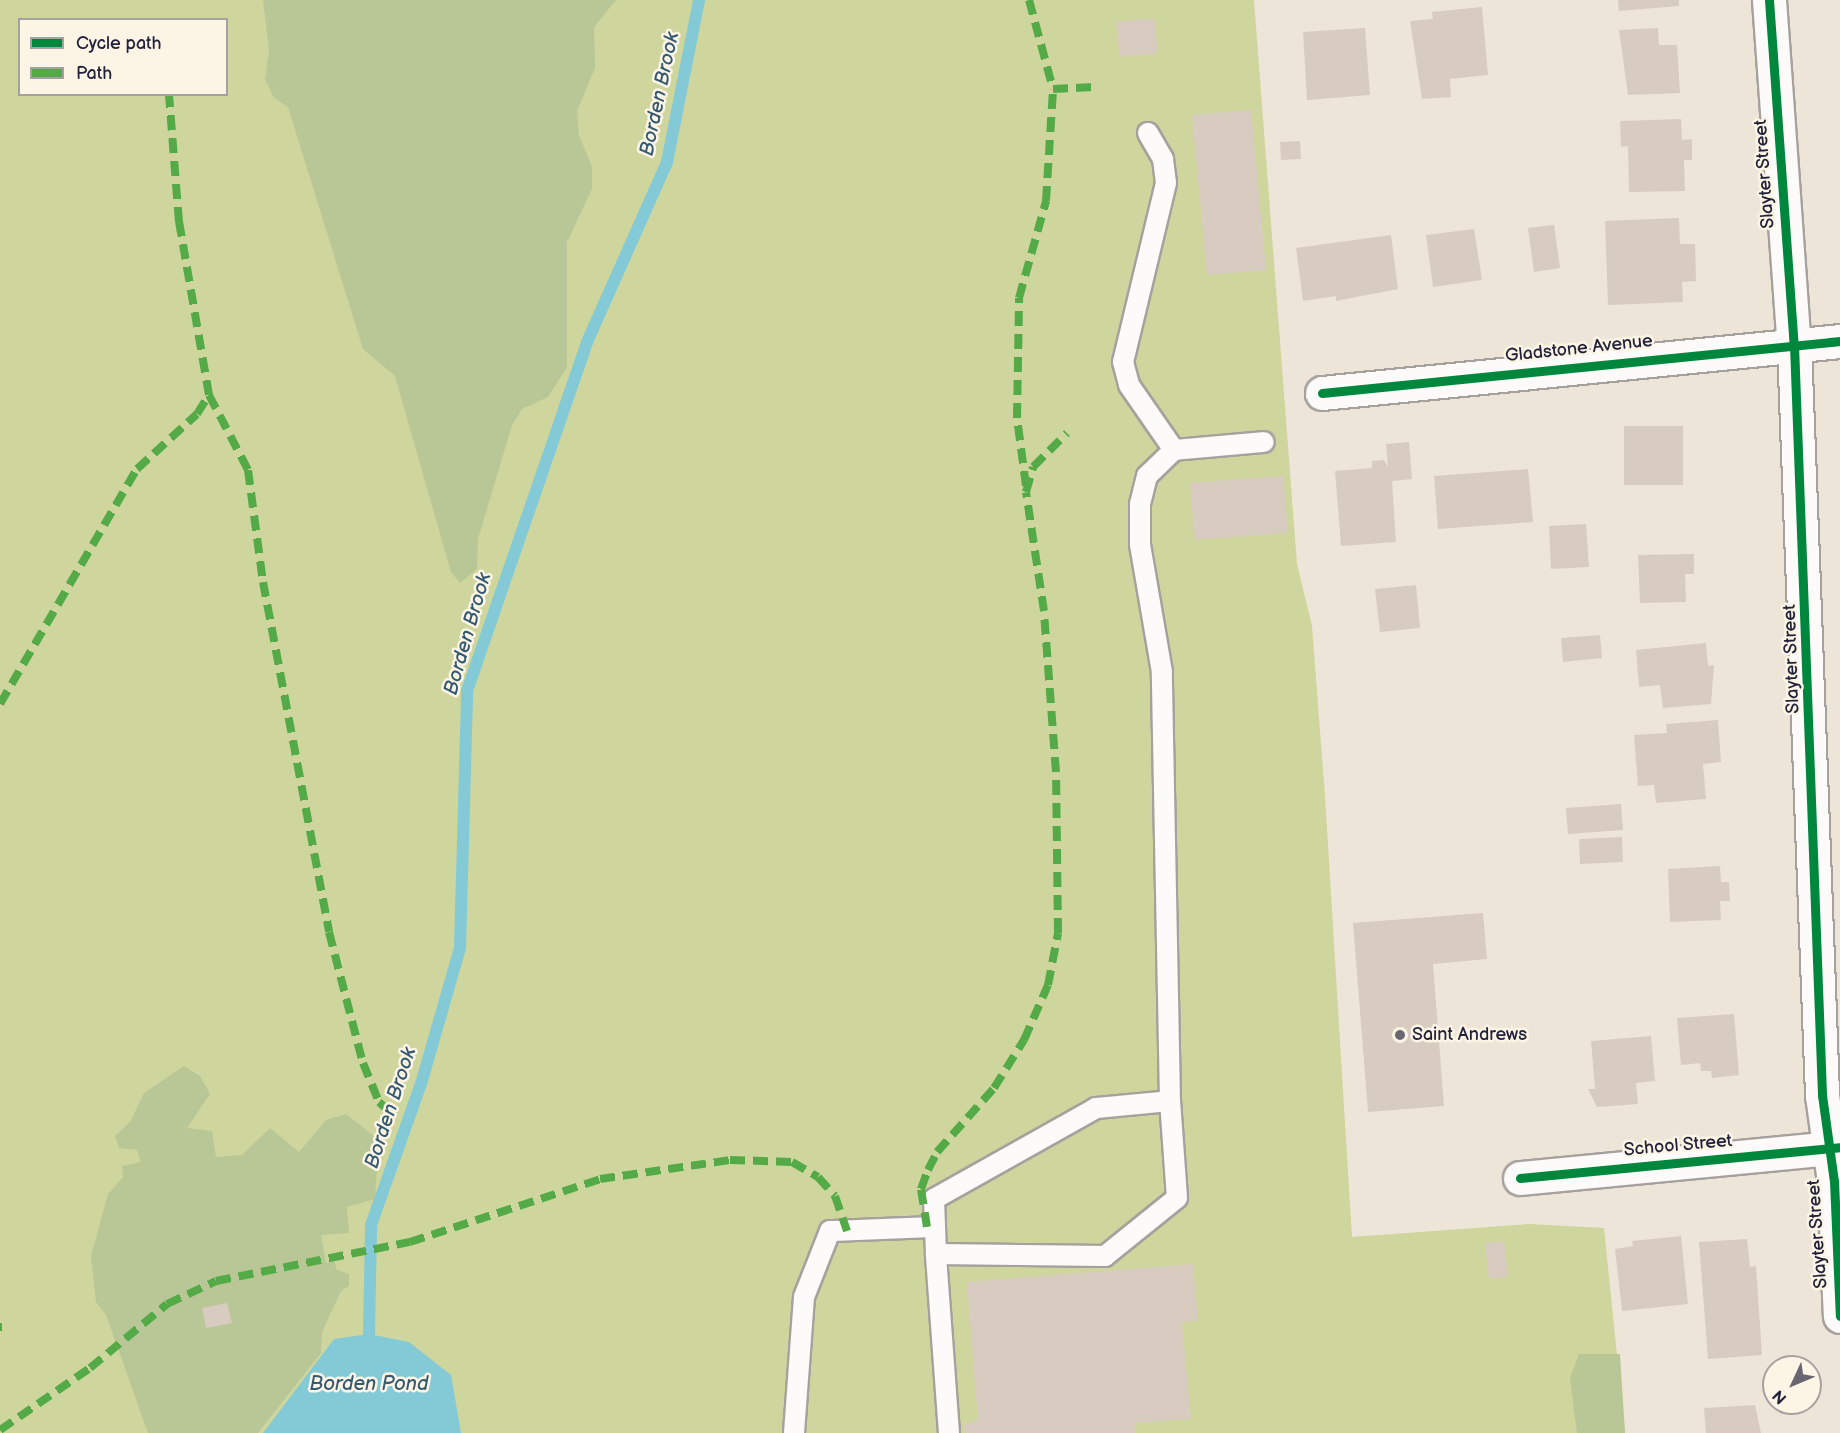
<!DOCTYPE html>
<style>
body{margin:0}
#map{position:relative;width:1840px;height:1433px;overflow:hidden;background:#ede5d8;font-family:"Balsamiq Sans",sans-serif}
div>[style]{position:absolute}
.green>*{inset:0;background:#ced69d}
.forest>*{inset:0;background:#b9c696}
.water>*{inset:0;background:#84cad6}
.stream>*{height:12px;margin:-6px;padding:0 6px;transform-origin:6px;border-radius:6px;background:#84cad6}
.building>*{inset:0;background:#d8ccc1}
.roads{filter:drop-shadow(2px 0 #a6a19d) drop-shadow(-2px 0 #a6a19d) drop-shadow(0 2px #a6a19d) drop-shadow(0 -2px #a6a19d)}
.service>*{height:20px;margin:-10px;padding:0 10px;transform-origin:10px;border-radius:10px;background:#fcfbf9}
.minor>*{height:33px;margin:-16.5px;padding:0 16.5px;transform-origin:16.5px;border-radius:16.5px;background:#fcfbf9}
.quiet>*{height:8px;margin-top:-4px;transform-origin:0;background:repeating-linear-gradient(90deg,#53aa46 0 15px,transparent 0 23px)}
.cycleway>*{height:9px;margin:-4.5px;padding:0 4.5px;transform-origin:4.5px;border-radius:4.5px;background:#00873e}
.dots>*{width:16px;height:16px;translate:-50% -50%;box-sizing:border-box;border:3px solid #fcf5e5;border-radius:50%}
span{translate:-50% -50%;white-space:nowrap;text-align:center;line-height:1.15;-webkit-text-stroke:5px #fcf5e5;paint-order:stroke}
.street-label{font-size:18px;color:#22223b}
.poi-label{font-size:18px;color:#22223b}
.left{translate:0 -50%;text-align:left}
.water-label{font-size:20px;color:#355971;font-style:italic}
.legend{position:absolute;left:18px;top:18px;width:210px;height:78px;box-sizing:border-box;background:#fcf5e5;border:2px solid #a5a1a1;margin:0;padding:8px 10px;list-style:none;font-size:18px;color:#22223b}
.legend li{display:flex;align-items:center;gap:12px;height:30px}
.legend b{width:30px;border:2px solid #a5a1a1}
.north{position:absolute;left:1762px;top:1355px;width:60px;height:60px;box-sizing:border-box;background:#fcf5e5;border:2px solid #a5a1a1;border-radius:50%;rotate:226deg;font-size:16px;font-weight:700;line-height:24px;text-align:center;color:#22223b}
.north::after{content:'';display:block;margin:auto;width:21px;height:27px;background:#696672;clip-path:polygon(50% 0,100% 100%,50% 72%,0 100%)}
</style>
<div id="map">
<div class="green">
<div style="clip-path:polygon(evenodd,0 0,1254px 0,1297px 564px,1312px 626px,1325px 796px,1352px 1237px,1529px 1224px,1604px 1228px,1625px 1433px,0 1433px,0 0,20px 20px,226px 20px,226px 94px,20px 94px,20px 20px)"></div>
</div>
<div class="forest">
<div style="clip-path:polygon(263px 0,616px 0,594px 27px,595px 68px,577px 111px,579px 135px,592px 167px,592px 189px,567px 242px,567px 367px,548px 397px,522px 409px,512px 425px,478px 539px,477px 569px,460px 583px,451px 572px,395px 376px,363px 349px,288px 107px,274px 98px,265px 79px,269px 50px)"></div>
<div style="clip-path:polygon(184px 1066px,200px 1076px,210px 1094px,187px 1128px,212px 1131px,216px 1157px,242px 1155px,270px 1128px,299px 1152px,326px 1120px,346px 1114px,379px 1140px,375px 1199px,347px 1207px,349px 1233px,321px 1235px,326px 1263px,334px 1261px,337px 1270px,349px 1274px,349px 1286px,341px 1291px,322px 1332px,321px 1353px,258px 1433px,148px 1433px,106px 1315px,96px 1302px,91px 1256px,108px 1194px,123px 1177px,122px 1166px,141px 1162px,137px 1150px,119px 1148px,115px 1136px,130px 1122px,144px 1093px)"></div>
<div style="clip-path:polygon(1579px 1354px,1620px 1354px,1625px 1433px,1577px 1433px,1570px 1378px)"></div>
</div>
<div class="water">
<div style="clip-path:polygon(369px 1334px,409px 1342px,451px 1375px,461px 1433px,263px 1433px,334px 1339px)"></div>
</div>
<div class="stream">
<div style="left:369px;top:1334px;width:109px;rotate:-88.9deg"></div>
<div style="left:371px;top:1225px;width:150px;rotate:-70.5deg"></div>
<div style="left:421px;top:1084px;width:141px;rotate:-74deg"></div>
<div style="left:460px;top:948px;width:257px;rotate:-88.4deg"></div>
<div style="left:467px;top:691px;width:369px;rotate:-71deg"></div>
<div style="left:587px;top:342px;width:197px;rotate:-66deg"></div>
<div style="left:667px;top:162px;width:165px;rotate:-78.8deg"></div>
</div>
<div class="building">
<div style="clip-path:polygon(1618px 0,1679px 0,1679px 6px,1619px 11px)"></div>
<div style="clip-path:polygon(1482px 7px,1488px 75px,1450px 79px,1451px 97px,1422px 99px,1410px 21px,1433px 19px,1432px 12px)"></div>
<div style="clip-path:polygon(1154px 18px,1158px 53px,1120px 57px,1116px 22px)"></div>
<div style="clip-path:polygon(1365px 28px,1370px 95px,1307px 100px,1303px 32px)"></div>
<div style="clip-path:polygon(1658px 28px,1659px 45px,1677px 45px,1680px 93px,1628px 95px,1619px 30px)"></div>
<div style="clip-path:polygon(1251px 110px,1266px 270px,1207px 275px,1192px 115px)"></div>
<div style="clip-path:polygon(1681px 119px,1682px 140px,1692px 139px,1692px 160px,1684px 160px,1685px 191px,1629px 192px,1628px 146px,1621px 147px,1620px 121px)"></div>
<div style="clip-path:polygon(1300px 141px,1301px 159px,1281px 160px,1280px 142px)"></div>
<div style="clip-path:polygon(1679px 218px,1680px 244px,1695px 244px,1696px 281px,1682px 282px,1683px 302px,1608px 305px,1605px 221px)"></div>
<div style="clip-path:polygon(1554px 225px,1560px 268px,1534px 272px,1528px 228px)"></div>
<div style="clip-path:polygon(1474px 229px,1482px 280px,1433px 287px,1426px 235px)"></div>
<div style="clip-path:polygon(1391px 235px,1398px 289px,1336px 301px,1336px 296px,1303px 301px,1296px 248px)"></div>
<div style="clip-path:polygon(1624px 426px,1683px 426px,1683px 485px,1624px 485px)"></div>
<div style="clip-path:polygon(1409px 442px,1412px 479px,1392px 481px,1396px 542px,1341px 546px,1335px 471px,1372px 468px,1372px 461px,1384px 460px,1388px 467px,1386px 444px)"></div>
<div style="clip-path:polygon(1528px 469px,1533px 522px,1438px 529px,1434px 476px)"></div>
<div style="clip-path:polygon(1283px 476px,1288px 533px,1195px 540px,1190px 483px)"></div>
<div style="clip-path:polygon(1586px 524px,1589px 567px,1551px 569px,1549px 526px)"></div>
<div style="clip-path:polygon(1694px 554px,1694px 574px,1685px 574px,1686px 602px,1640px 603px,1638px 555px)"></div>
<div style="clip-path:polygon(1416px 585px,1420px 628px,1380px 632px,1375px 589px)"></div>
<div style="clip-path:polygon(1600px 635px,1602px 658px,1563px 662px,1561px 638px)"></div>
<div style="clip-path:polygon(1706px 643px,1708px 666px,1714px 665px,1711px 704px,1663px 708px,1660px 685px,1639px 687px,1636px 650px)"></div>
<div style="clip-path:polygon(1718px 720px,1721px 762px,1703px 764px,1706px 799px,1656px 803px,1654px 785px,1638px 786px,1634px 735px,1667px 733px,1666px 724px)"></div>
<div style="clip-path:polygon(1621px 804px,1623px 830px,1568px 834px,1566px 808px)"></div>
<div style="clip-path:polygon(1622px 837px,1623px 862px,1580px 864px,1579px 839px)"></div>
<div style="clip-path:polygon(1720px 866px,1721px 882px,1729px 882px,1730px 901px,1720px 901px,1721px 920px,1670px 922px,1668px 869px)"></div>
<div style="clip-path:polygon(1483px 913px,1487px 959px,1433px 964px,1444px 1106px,1368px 1112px,1353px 923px)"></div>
<div style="clip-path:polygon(1734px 1014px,1739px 1075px,1712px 1078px,1711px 1071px,1701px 1071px,1700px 1063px,1681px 1065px,1677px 1018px)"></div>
<div style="clip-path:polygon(1651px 1036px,1655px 1081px,1636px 1083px,1638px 1104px,1597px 1107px,1588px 1089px,1595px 1089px,1591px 1041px)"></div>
<div style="clip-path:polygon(1681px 1236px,1688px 1304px,1622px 1311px,1615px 1249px,1633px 1246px,1632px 1241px)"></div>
<div style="clip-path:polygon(1747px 1239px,1750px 1267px,1756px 1266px,1762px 1355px,1708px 1359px,1699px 1242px)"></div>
<div style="clip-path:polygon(1504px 1241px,1508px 1277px,1489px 1279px,1485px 1243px)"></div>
<div style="clip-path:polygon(1193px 1264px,1198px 1321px,1182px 1322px,1191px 1419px,1135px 1423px,1136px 1433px,965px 1433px,964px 1425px,978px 1420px,967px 1282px)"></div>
<div style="clip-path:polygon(227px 1303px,232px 1323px,206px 1328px,202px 1308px)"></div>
<div style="clip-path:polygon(1755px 1405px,1761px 1433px,1706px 1433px,1704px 1408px)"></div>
</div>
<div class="roads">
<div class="service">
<div style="left:1148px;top:133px;width:30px;rotate:60deg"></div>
<div style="left:1163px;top:159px;width:24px;rotate:83deg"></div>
<div style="left:1166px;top:183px;width:184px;rotate:103.5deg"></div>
<div style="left:1123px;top:362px;width:24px;rotate:75deg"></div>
<div style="left:1129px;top:385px;width:79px;rotate:55.3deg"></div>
<div style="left:936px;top:1254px;width:55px;rotate:-92.1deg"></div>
<div style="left:934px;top:1199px;width:186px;rotate:-29.3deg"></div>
<div style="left:1096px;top:1108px;width:74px;rotate:-5.4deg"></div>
<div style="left:794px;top:1433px;width:136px;rotate:-85.8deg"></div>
<div style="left:804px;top:1297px;width:71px;rotate:-68.5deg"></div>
<div style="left:830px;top:1231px;width:105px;rotate:-2.2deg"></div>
<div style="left:949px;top:1433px;width:179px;rotate:-94.2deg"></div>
<div style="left:936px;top:1254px;width:169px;rotate:0.7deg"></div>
<div style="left:1105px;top:1256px;width:92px;rotate:-38.9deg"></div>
<div style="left:1177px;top:1198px;width:97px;rotate:-94.1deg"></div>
<div style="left:1170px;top:1101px;width:429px;rotate:-91.1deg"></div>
<div style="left:1162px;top:672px;width:130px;rotate:-99.8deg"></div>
<div style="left:1140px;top:544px;width:40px;rotate:-90deg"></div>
<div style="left:1140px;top:504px;width:29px;rotate:-76deg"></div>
<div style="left:1147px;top:476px;width:37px;rotate:-44deg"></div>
<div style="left:1174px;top:450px;width:90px;rotate:-5.1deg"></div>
</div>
<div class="minor">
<div style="left:1769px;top:0;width:346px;rotate:85.9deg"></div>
<div style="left:1794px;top:345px;width:751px;rotate:87.86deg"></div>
<div style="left:1822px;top:1095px;width:87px;rotate:82.1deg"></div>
<div style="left:1834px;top:1181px;width:135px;rotate:87.5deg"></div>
<div style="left:1322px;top:393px;width:521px;rotate:-5.73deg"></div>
<div style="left:1520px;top:1178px;width:321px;rotate:-5.5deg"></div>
</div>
</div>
<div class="quiet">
<div style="left:1029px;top:0;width:92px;rotate:74.9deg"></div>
<div style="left:209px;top:395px;width:85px;rotate:62.5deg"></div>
<div style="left:248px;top:470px;width:113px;rotate:82.4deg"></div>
<div style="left:263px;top:582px;width:356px;rotate:79.3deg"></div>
<div style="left:329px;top:932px;width:135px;rotate:75.5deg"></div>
<div style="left:363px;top:1063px;width:42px;rotate:67.7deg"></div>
<div style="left:379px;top:1102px;width:22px;rotate:43deg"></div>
<div style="left:1026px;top:486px;width:69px;rotate:-97.5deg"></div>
<div style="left:1017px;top:418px;width:120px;rotate:-89deg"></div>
<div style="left:1019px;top:298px;width:101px;rotate:-74.4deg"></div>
<div style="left:1046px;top:201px;width:112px;rotate:-86.4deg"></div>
<div style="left:1053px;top:89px;width:41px;rotate:-2.8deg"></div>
<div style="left:0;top:704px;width:272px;rotate:-59.8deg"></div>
<div style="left:137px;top:469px;width:81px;rotate:-42.5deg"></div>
<div style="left:197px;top:414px;width:22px;rotate:-58deg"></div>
<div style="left:209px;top:395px;width:176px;rotate:-99.8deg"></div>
<div style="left:179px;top:222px;width:128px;rotate:-94.5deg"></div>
<div style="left:927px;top:1227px;width:38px;rotate:-99deg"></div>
<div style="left:921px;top:1189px;width:20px;rotate:-70deg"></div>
<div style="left:928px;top:1170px;width:20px;rotate:-63deg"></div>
<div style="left:937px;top:1152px;width:86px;rotate:-48.3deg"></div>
<div style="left:994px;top:1088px;width:57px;rotate:-58deg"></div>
<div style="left:1024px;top:1040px;width:60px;rotate:-66.4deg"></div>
<div style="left:1048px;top:985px;width:53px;rotate:-79.1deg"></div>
<div style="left:1058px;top:933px;width:161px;rotate:-90.7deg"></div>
<div style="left:1056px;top:772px;width:161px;rotate:-94.3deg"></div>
<div style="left:1044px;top:611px;width:120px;rotate:-98.6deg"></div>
<div style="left:1026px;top:492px;width:26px;rotate:-74deg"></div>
<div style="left:1033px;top:467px;width:48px;rotate:-45deg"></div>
<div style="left:0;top:1327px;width:2px"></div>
<div style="left:0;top:1430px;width:109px;rotate:-34.6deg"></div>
<div style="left:90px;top:1368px;width:100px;rotate:-39.7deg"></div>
<div style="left:167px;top:1304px;width:54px;rotate:-25.1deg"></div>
<div style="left:216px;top:1281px;width:198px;rotate:-11.4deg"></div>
<div style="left:410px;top:1242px;width:200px;rotate:-18.3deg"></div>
<div style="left:600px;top:1179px;width:131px;rotate:-8.3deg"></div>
<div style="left:730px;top:1160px;width:62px;rotate:1.8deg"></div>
<div style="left:792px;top:1162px;width:30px;rotate:30deg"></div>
<div style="left:818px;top:1177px;width:25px;rotate:48deg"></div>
<div style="left:835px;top:1196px;width:37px;rotate:71deg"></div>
</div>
<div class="cycleway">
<div style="left:1769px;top:0;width:346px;rotate:85.9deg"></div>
<div style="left:1794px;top:345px;width:751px;rotate:87.86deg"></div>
<div style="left:1822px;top:1095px;width:87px;rotate:82.1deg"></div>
<div style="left:1834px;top:1181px;width:135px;rotate:87.5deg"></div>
<div style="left:1322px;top:393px;width:521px;rotate:-5.73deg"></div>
<div style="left:1520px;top:1178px;width:321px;rotate:-5.5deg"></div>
</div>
<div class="dots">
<div style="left:1400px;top:1035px;background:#696672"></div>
</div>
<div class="street-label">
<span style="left:1765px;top:174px;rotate:-94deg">Slayter Street</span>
<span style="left:1579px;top:349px;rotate:-6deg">Gladstone Avenue</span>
<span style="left:1792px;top:659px;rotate:-92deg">Slayter Street</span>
<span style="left:1678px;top:1146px;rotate:-5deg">School Street</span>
<span style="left:1818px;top:1234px;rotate:-94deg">Slayter Street</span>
</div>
<div class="poi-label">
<span class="left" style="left:1412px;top:1035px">Saint Andrews</span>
</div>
<div class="water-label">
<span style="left:660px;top:94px;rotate:-78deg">Borden Brook</span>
<span style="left:468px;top:634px;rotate:-74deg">Borden Brook</span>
<span style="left:391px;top:1108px;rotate:-72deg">Borden Brook</span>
<span style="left:369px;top:1384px">Borden Pond</span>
</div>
<ul class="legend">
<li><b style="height:8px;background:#00873e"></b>Cycle path</li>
<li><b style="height:8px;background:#53aa46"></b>Path</li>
</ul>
<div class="north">N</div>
</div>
